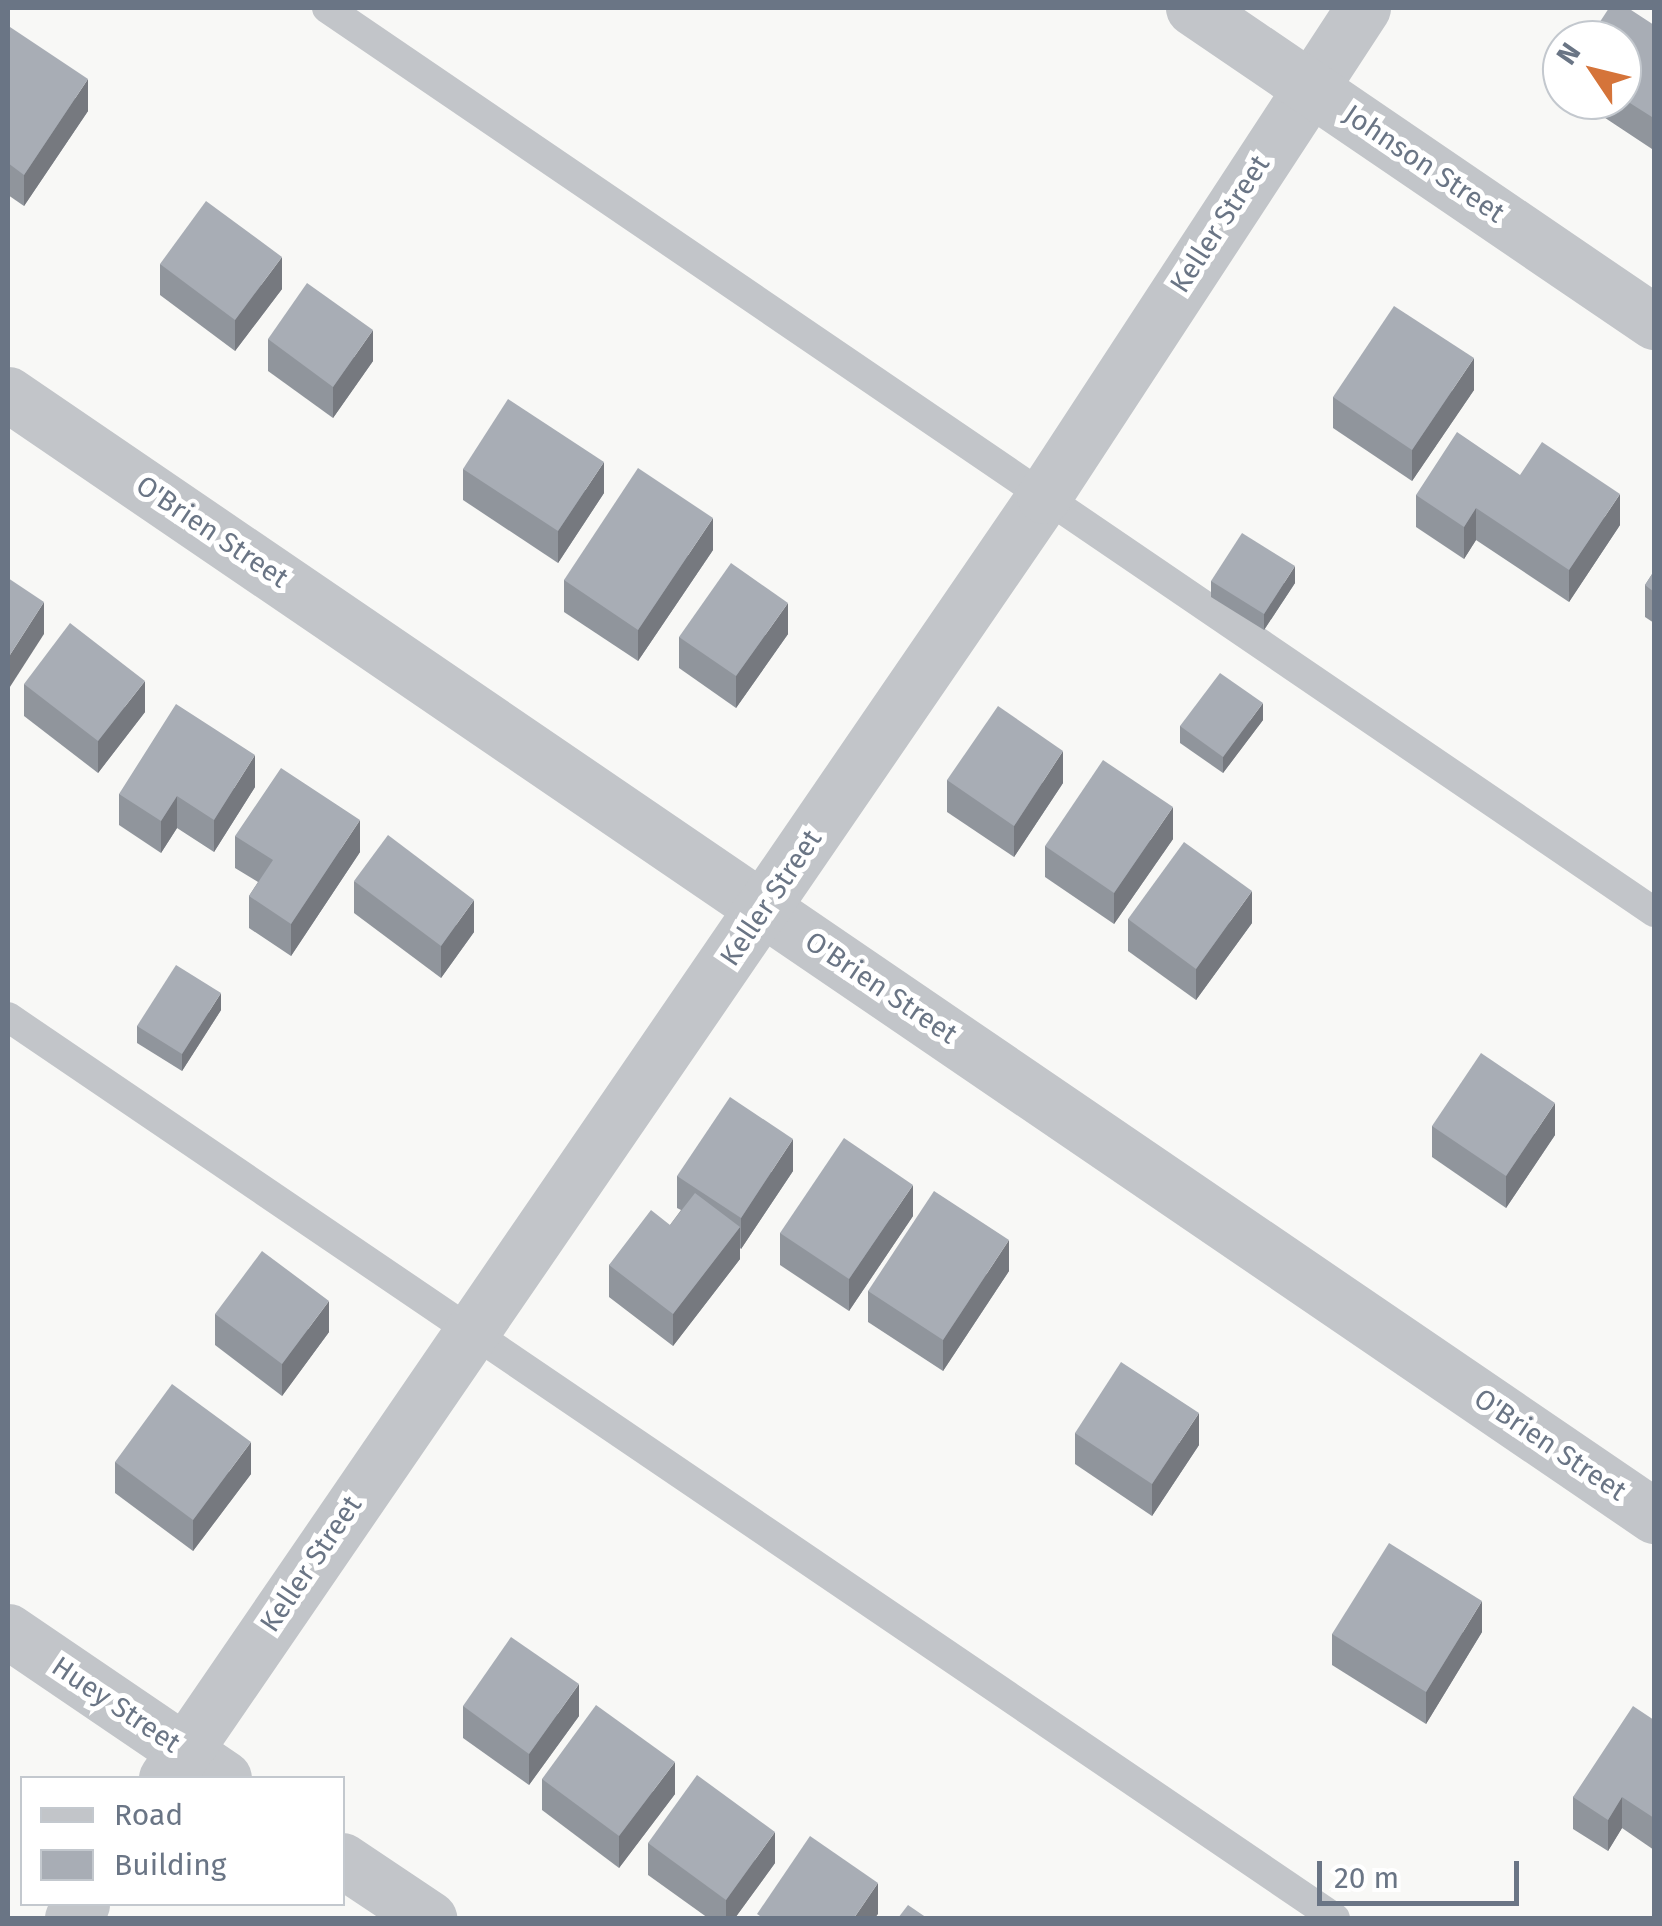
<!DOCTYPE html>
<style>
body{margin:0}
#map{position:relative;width:1662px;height:1926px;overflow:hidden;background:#f8f8f6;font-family:"Fira Sans",sans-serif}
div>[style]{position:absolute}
.service>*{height:30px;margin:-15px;padding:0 15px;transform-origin:15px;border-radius:15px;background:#c2c5c9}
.minor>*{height:55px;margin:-27.5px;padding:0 27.5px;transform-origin:27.5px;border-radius:27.5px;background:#c2c5c9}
.tertiary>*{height:55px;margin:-27.5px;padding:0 27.5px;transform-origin:27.5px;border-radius:27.5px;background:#c2c5c9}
.wall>*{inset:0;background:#90959c}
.shaded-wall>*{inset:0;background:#76797f}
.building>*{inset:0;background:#a8adb5}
span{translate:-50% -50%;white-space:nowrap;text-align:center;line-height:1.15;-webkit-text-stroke:10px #fff;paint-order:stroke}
.street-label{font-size:28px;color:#6a7585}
.frame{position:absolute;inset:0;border:10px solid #6a7585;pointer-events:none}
.legend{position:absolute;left:20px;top:1776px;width:325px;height:130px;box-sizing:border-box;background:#fff;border:2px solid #c3c8ce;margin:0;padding:12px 18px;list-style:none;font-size:30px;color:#6a7585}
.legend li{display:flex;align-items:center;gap:20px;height:50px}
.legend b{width:50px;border:2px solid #c3c8ce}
.north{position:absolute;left:1542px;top:20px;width:100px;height:100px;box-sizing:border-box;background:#fff;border:2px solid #c3c8ce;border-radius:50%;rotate:305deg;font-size:28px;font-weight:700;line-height:40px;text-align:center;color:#6a7585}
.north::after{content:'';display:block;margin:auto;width:35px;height:45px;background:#d5743a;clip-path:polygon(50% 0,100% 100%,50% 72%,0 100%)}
.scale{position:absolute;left:1317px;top:1861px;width:202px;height:45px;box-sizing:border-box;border:5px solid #6a7585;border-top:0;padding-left:12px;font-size:30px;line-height:35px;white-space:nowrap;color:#6a7585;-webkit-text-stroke:8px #fff;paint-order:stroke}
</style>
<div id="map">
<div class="service">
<div style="left:327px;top:8px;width:1606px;rotate:34.26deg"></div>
<div style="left:8px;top:1017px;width:1604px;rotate:34.18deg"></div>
</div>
<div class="minor">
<div style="left:8px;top:394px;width:1992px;rotate:34.28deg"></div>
<div style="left:8px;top:1631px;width:261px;rotate:34.2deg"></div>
<div style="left:166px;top:1778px;width:1554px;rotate:-55.59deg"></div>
<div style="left:1044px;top:496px;width:583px;rotate:-56.83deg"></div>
<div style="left:342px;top:1860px;width:105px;rotate:33.7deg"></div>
<div style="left:72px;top:1918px;width:17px;rotate:-54deg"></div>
</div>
<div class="tertiary">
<div style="left:1193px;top:8px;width:558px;rotate:34.26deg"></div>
</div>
<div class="wall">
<div style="clip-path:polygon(1654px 25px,1652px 149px,1578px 100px,1622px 100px,1622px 40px)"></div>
<div style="clip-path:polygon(8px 31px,88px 111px,24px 206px,8px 195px)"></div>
<div style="clip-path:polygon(160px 264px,282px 289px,235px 351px,160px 295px)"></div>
<div style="clip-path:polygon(268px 339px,373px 361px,333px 418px,268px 371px)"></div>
<div style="clip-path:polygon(1474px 390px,1412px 481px,1333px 428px,1333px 397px)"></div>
<div style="clip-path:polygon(463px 469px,604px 493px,558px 563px,463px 500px)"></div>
<div style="clip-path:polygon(1520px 475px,1620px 525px,1569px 602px,1476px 540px,1464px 559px,1416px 527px,1416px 495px)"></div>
<div style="clip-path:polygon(713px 550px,638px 661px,564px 612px,564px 580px)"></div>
<div style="clip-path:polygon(1654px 571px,1654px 623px,1645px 617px,1645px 585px)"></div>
<div style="clip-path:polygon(1211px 581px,1295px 583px,1264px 630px,1211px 597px)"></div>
<div style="clip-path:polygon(788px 634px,736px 708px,679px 668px,679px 637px)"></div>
<div style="clip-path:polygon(24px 684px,145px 712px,98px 773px,24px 716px)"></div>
<div style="clip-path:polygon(1263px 720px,1223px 773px,1180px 743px,1180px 726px)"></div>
<div style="clip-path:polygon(947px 780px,1063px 783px,1014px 857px,947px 812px)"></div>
<div style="clip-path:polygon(255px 787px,214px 852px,177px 828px,161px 853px,119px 825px,119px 794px)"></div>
<div style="clip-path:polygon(235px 836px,360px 852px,291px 956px,249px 928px,249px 896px,258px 882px,235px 868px)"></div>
<div style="clip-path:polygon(1173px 839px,1114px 924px,1045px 877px,1045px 846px)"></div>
<div style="clip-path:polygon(354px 881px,474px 932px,441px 978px,354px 913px)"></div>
<div style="clip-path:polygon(1128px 919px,1252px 923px,1196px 1000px,1128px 951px)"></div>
<div style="clip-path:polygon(221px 1010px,182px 1071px,137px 1043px,137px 1026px)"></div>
<div style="clip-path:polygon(1432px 1126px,1555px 1135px,1506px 1208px,1432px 1157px)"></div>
<div style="clip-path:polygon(793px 1171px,741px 1249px,740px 1248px,740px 1259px,673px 1346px,609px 1297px,609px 1265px,670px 1225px,681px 1210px,677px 1208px,677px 1176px)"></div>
<div style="clip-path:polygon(913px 1216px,849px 1311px,780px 1265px,780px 1233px)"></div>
<div style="clip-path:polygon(1654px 1246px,1654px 1283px,1652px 1281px,1652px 1250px)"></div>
<div style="clip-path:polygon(1009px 1271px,943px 1371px,868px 1322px,868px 1291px)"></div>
<div style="clip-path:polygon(215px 1314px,329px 1332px,282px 1396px,215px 1345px)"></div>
<div style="clip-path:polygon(1075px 1433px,1199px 1445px,1152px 1516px,1075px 1464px)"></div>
<div style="clip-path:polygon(115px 1462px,251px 1474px,193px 1551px,115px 1493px)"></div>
<div style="clip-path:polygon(1482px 1632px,1426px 1724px,1332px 1665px,1332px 1634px)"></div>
<div style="clip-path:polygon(463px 1706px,579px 1716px,529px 1785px,463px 1738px)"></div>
<div style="clip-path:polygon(1654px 1720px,1654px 1850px,1622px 1828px,1608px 1851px,1573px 1829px,1573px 1797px)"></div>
<div style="clip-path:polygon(542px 1779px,675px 1794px,619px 1868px,542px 1810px)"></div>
<div style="clip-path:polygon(648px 1843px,775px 1863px,735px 1918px,708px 1918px,648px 1875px)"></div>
</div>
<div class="shaded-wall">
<div style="clip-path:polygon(88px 79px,88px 111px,24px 206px,24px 175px)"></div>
<div style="clip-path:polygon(1654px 113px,1654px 145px,1652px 149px,1652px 117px)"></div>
<div style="clip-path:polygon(282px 257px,282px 289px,235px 351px,235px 320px)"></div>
<div style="clip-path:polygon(373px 330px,373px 361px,333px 418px,333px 387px)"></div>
<div style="clip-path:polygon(1474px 358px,1474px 390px,1412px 481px,1412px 450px)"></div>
<div style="clip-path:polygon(604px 462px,604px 493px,558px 563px,558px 531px)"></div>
<div style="clip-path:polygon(1620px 494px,1620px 525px,1569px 602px,1569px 570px)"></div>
<div style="clip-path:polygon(1476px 508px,1476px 540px,1464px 559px,1464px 527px)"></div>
<div style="clip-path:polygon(713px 518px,713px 550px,638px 661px,638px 630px)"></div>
<div style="clip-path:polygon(1295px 566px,1295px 583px,1264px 630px,1264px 614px)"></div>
<div style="clip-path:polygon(44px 602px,44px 634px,8px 690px,8px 658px)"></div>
<div style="clip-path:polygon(788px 603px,788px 634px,736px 708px,736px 676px)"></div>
<div style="clip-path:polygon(145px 681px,145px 712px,98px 773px,98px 741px)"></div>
<div style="clip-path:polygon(1263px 703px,1263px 720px,1223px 773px,1223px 757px)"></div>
<div style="clip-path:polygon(1063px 751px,1063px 783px,1014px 857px,1014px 826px)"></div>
<div style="clip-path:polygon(255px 755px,255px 787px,214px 852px,214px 820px)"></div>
<div style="clip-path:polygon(177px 796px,177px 828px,161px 853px,161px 821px)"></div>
<div style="clip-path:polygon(1173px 807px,1173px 839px,1114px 924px,1114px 893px)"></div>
<div style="clip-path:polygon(360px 820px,360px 852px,291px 956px,291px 924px)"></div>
<div style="clip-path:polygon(1252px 891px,1252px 923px,1196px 1000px,1196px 969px)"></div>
<div style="clip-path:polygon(474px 900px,474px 932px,441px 978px,441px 946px)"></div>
<div style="clip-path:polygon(221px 993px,221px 1010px,182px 1071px,182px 1054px)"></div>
<div style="clip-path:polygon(1555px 1103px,1555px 1135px,1506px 1208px,1506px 1176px)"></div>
<div style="clip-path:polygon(793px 1139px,793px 1171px,741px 1249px,741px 1218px)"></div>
<div style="clip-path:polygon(913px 1185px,913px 1216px,849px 1311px,849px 1279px)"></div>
<div style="clip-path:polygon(740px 1227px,740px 1259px,673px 1346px,673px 1314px)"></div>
<div style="clip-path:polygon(1009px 1240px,1009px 1271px,943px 1371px,943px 1340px)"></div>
<div style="clip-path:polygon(329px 1301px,329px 1332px,282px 1396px,282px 1364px)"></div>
<div style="clip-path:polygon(1199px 1413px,1199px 1445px,1152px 1516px,1152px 1484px)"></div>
<div style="clip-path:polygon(251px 1442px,251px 1474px,193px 1551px,193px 1520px)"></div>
<div style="clip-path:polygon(1482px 1601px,1482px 1632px,1426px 1724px,1426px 1692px)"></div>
<div style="clip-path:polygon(579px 1684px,579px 1716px,529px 1785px,529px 1754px)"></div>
<div style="clip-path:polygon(675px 1762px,675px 1794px,619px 1868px,619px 1836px)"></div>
<div style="clip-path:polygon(1622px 1797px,1622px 1828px,1608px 1851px,1608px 1820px)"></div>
<div style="clip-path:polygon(775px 1832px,775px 1863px,735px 1918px,726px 1918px,726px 1900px)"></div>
<div style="clip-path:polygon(878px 1883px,878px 1914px,875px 1918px,854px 1918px)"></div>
</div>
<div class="building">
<div style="clip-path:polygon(1609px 8px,1628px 8px,1654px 25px,1654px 113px,1652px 117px,1622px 98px,1622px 40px,1588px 40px)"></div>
<div style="clip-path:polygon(10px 27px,88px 79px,24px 175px,8px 163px,8px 31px)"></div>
<div style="clip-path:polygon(206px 201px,282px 257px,235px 320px,160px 264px)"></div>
<div style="clip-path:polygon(307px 283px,373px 330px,333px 387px,268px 339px)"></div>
<div style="clip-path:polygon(1394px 306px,1474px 358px,1412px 450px,1333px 397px)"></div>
<div style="clip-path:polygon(508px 399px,604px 462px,558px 531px,463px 469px)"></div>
<div style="clip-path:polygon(1457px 432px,1520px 475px,1542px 442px,1620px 494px,1569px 570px,1476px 508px,1464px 527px,1416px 495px)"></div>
<div style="clip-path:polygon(638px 468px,713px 518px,638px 630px,564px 580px)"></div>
<div style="clip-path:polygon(1242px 533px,1295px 566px,1264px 614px,1211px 581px)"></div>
<div style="clip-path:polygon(731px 563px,788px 603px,736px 676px,679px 637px)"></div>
<div style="clip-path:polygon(1654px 571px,1654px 592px,1645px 585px)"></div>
<div style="clip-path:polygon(8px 578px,44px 602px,8px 658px)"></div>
<div style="clip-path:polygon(70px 623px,145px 681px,98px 741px,24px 684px)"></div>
<div style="clip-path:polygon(1220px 673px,1263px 703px,1223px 757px,1180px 726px)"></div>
<div style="clip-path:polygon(176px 704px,255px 755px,214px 820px,177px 796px,161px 821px,119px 794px)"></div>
<div style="clip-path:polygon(998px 706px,1063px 751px,1014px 826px,947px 780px)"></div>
<div style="clip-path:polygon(1103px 760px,1173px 807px,1114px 893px,1045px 846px)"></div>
<div style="clip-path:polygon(281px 768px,360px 820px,291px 924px,249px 896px,273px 860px,235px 836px)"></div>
<div style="clip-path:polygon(388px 835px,474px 900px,441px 946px,354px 881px)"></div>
<div style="clip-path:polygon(1184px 842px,1252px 891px,1196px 969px,1128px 919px)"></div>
<div style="clip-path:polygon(176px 965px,221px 993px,182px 1054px,137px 1026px)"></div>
<div style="clip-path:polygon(1481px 1053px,1555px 1103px,1506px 1176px,1432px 1126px)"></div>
<div style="clip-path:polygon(730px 1097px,793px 1139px,741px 1218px,677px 1176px)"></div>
<div style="clip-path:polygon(844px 1138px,913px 1185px,849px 1279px,780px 1233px)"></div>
<div style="clip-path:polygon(934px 1191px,1009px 1240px,943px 1340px,868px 1291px)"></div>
<div style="clip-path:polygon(695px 1193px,740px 1227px,673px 1314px,609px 1265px,651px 1210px,670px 1225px)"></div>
<div style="clip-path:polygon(262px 1251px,329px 1301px,282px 1364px,215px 1314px)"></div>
<div style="clip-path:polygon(1121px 1362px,1199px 1413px,1152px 1484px,1075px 1433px)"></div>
<div style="clip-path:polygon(172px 1384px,251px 1442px,193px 1520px,115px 1462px)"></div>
<div style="clip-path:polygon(1389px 1543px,1482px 1601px,1426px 1692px,1332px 1634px)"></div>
<div style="clip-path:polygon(511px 1637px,579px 1684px,529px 1754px,463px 1706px)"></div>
<div style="clip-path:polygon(596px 1705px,675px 1762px,619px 1836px,542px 1779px)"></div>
<div style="clip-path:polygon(1633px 1706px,1654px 1720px,1654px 1818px,1622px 1797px,1608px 1820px,1573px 1797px)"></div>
<div style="clip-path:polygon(697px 1775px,775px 1832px,726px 1900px,648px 1843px)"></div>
<div style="clip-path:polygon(810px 1836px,878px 1883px,854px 1918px,763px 1918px,757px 1914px)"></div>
<div style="clip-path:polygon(908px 1905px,927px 1918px,898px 1918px)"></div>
</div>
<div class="street-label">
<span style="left:1424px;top:164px;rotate:34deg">Johnson Street</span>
<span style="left:1220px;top:224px;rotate:-57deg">Keller Street</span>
<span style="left:212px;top:532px;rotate:34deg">O'Brien Street</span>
<span style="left:771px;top:898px;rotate:-56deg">Keller Street</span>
<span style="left:881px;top:988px;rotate:34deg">O'Brien Street</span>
<span style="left:1550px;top:1445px;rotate:34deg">O'Brien Street</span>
<span style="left:311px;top:1564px;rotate:-56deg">Keller Street</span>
<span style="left:116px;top:1705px;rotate:34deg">Huey Street</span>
</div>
<div class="frame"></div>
<ul class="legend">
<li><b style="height:12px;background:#c2c5c9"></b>Road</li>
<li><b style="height:28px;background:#a8adb5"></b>Building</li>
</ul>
<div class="north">N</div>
<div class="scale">20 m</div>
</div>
